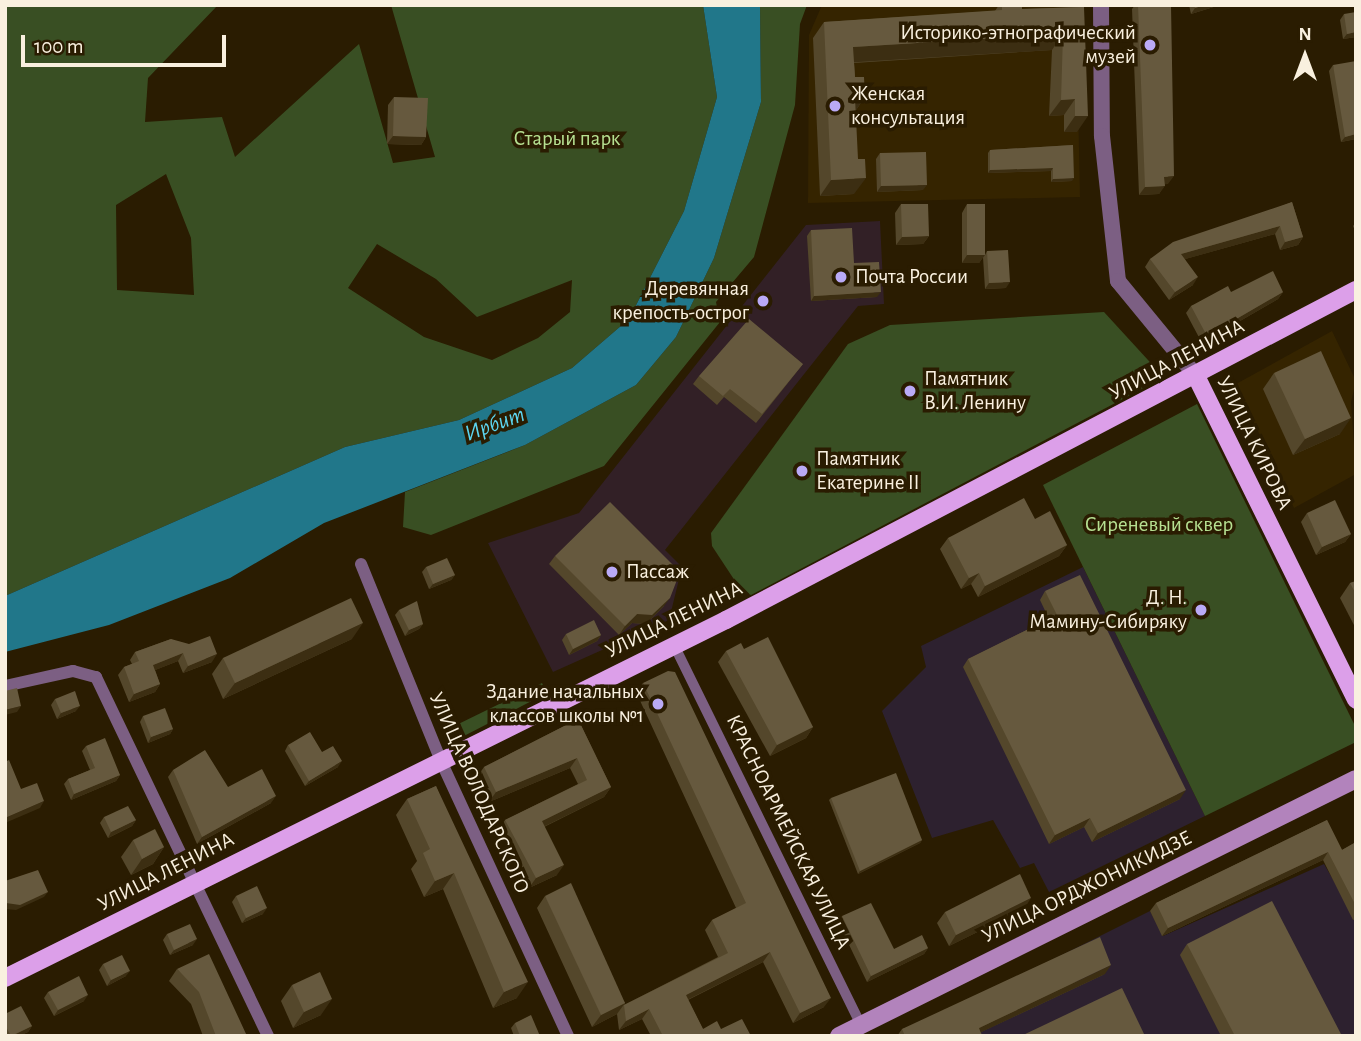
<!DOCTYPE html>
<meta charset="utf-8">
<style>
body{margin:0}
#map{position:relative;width:1361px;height:1041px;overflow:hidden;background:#2a1c01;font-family:"Alegreya Sans",sans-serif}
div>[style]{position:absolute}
.commercial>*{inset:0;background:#322026}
.industrial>*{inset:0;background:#2d212f}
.built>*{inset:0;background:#352400}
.green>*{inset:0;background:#394f23}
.water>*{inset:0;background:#21778a}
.pedestrian>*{height:10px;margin:-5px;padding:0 5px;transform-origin:5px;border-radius:5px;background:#7c5f83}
.minor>*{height:12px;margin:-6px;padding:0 6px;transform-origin:6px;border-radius:6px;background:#7c5f83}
.tertiary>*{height:16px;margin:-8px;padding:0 8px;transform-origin:8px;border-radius:8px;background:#7c5f83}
.secondary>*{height:18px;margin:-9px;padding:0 9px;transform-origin:9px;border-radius:9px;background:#b283bc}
.primary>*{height:18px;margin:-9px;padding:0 9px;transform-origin:9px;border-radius:9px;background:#dc9fe9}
.wall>*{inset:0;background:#54472b}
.shaded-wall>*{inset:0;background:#3c2e12}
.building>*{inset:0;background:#66593e}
.dots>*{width:19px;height:19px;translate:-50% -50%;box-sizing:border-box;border:4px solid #2a1c01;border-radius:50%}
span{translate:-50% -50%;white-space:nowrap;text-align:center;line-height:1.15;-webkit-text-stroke:7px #2a1c01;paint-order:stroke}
.poi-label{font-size:21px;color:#f9f0df}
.right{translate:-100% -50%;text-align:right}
.left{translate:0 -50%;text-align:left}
.park-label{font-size:21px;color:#b6e091}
.street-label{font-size:21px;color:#f9f0df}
.water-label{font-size:23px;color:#5cd4ef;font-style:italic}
.frame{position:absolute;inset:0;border:7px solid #f9f0df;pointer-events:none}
.north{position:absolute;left:1270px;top:21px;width:70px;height:70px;-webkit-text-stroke:5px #2a1c01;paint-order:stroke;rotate:0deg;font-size:19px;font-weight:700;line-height:28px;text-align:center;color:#f9f0df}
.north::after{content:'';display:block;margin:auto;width:24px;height:32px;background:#f9f0df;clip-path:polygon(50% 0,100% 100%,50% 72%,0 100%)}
.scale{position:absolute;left:21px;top:35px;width:205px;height:32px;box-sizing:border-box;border:4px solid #f9f0df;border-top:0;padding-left:9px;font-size:21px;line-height:24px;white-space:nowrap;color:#f9f0df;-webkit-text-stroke:5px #2a1c01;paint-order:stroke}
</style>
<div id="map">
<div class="commercial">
<div style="clip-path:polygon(880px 221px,884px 304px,858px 306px,665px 550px,682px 567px,669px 620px,553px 672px,488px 543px,579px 513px,806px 225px)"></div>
</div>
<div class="industrial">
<div style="clip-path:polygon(1083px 567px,1205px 816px,1049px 892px,1034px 863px,1020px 868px,993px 820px,932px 838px,882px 711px,926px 667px,921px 646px)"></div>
<div style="clip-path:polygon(1324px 864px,1356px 919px,1356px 1036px,900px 1036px,1150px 911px,1163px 936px)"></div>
</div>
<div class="built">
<div style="clip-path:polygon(822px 5px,1076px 5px,1080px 197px,808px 203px,809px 35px)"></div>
<div style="clip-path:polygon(1332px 331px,1356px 381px,1351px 402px,1356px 474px,1294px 508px,1236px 384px)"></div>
</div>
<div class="green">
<div style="clip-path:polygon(evenodd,5px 5px,218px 5px,148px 78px,145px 122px,222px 117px,235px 157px,359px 44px,393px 163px,435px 157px,391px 5px,703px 5px,717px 97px,684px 211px,629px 319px,572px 368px,459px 420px,345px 447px,5px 596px,5px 5px,166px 174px,191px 238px,194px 295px,117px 290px,116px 205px,166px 174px,5px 5px,377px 244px,436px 279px,477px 317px,572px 280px,570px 312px,538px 338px,492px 360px,424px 337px,348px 288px,377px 244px)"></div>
<div style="clip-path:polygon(760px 5px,807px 5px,800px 24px,795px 105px,754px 257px,716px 302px,720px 322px,604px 466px,431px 535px,403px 527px,405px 492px,525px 445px,636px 385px,676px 337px,714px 258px,761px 102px)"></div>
<div style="clip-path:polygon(1104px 312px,1159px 372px,1159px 380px,751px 595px,741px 590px,712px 546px,711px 533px,848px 344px,890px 325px)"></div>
<div style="clip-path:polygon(1197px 404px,1356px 728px,1356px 742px,1205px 816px,1043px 485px)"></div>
<div style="clip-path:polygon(542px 683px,547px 693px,462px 737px,442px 732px)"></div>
</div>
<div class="water">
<div style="clip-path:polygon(703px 5px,760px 5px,761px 102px,714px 258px,676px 337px,636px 385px,525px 445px,324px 523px,230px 578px,109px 625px,5px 652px,5px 596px,345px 447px,459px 420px,572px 368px,629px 319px,684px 211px,717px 97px)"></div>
</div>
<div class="pedestrian">
<div style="left:674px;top:645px;width:424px;rotate:63.8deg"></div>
</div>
<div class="minor">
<div style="left:361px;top:564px;width:210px;rotate:67.9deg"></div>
<div style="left:440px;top:759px;width:305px;rotate:65.2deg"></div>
<div style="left:5px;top:686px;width:70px;rotate:-12.4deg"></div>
<div style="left:73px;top:671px;width:24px;rotate:15deg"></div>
<div style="left:96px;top:677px;width:398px;rotate:64.4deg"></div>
</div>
<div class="tertiary">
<div style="left:1101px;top:5px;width:131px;rotate:89.6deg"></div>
<div style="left:1102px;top:136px;width:146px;rotate:83.7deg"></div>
<div style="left:1118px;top:281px;width:123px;rotate:50.6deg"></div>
</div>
<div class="secondary">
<div style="left:839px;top:1036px;width:577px;rotate:-26.43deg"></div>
</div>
<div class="primary">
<div style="left:1196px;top:376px;width:361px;rotate:63.7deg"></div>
<div style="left:5px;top:978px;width:805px;rotate:-26.41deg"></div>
<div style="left:726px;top:620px;width:711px;rotate:-27.65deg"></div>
</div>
<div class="wall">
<div style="clip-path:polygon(999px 5px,1022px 5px,1022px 9px,1084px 7px,1077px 132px,1064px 132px,1064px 115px,1049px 116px,1052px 50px,854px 63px,855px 77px,865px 97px,856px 110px,854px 194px,820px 196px,813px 38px,824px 22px,995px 11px)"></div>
<div style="clip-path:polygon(1135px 5px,1171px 5px,1168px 184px,1165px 184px,1159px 194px,1139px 195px,1132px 9px)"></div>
<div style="clip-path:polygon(1189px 5px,1220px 5px,1191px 14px)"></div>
<div style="clip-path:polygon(1344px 14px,1356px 37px,1343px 39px,1340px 20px)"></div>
<div style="clip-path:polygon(1333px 65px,1356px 139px,1341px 142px,1329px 71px)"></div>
<div style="clip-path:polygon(394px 97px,426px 137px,421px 145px,387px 144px,388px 105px)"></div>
<div style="clip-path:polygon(1073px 145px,1072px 181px,1051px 182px,1051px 171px,988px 173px,988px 153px,990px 150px)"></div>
<div style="clip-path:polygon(880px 153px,923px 190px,877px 192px,876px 159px)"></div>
<div style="clip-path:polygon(1292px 202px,1303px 237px,1298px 245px,1280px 250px,1275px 234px,1185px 259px,1193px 285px,1169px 300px,1145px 267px,1150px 259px)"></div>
<div style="clip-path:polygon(901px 204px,929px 236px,923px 244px,896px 245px,895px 213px)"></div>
<div style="clip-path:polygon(967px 204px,985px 255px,987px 251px,1006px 288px,985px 289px,983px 257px,979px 263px,962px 263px,962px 213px)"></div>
<div style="clip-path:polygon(1356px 222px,1356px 233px,1353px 226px)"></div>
<div style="clip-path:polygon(811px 230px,854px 263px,877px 297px,811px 301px,807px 236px)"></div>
<div style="clip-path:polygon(1231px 292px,1283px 292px,1278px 299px,1202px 343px,1186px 313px,1191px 306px)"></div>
<div style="clip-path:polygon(803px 364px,756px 423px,724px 397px,717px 405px,693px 384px,699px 376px)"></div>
<div style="clip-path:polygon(1274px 373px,1340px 434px,1293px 455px,1263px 389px)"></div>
<div style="clip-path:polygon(1307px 513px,1351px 534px,1345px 542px,1316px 555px,1301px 522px)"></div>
<div style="clip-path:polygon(1035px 519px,1067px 545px,1059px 556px,978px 597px,971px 584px,961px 589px,940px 549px,948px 538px)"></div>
<div style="clip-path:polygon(555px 556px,664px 606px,646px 624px,632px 623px,619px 635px,549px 564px)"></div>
<div style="clip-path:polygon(426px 567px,455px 575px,451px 580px,429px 589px,422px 572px)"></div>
<div style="clip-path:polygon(1356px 581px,1356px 629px,1340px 598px,1350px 583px)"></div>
<div style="clip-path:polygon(1045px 591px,1180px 799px,1092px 842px,1084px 827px,1049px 844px,963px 667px,968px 659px,1049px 619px,1040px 600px)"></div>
<div style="clip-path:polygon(399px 610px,423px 624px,419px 629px,405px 636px,395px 615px)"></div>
<div style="clip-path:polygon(566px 634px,601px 635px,597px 641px,569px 655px,562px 640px)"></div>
<div style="clip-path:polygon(171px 639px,212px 662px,183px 673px,178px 661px,155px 670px,160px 684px,155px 692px,129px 702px,118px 675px,124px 667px,132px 664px,130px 660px,135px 652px)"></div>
<div style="clip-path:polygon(352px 639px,223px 699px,212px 674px,223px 658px)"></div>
<div style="clip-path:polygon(744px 649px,813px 727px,806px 738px,770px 756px,718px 662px,726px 651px)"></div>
<div style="clip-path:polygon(643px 683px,824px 1007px,793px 1023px,763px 962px,688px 1000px,703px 1029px,721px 1029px,751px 1036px,651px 1036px,642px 1019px,619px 1030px,617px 1014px,592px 1027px,537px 908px,545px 896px,625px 1003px,624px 1005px,718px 957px,705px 930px,712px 920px,736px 908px,636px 692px)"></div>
<div style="clip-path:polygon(55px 699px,76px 711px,57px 719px,51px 705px)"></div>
<div style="clip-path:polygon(143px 716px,173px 729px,170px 734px,148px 743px,140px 722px)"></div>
<div style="clip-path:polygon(578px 719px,611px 787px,604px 797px,544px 827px,557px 875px,529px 888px,498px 830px,505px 820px,578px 784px,570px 768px,489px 802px,477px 777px,484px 767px)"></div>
<div style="clip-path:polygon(288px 745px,322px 752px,338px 767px,305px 786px,285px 751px)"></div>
<div style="clip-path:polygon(86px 746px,120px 775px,116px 781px,71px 800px,64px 784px,68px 779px,90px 770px,82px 751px)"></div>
<div style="clip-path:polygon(173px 770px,228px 787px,271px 803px,197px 844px,168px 777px)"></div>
<div style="clip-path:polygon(436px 786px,517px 998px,493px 1008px,443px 889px,424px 897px,411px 869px,417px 861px,396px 815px,407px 799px)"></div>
<div style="clip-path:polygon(831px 798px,922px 840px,920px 843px,858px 874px,829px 800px)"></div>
<div style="clip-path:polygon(104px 817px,136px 820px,132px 826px,108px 838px,100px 823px)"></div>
<div style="clip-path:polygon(1327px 820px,1342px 850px,1356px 842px,1356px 919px,1353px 920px,1323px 860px,1162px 936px,1150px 911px,1156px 903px)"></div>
<div style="clip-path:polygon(133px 840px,164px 847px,153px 864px,131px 875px,121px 857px)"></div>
<div style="clip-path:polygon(236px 896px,263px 914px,242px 923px,232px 902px)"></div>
<div style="clip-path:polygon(1024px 909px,949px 946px,937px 923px,945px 912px)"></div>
<div style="clip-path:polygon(842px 916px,894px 949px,928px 948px,924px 954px,867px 982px,838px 922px)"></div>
<div style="clip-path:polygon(167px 934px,193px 945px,170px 955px,163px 940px)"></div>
<div style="clip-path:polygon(1187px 944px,1342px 1036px,1221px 1036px,1180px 955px)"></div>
<div style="clip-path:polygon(103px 964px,126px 976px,107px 986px,99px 970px)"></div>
<div style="clip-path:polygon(177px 969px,247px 1036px,203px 1036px,191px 1004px,169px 981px)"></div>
<div style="clip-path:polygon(1105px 974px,981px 1032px,982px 1036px,897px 1036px,902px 1029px)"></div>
<div style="clip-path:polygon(292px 985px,321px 1015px,293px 1028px,281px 1001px)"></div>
<div style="clip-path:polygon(48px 992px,84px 1001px,54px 1016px,44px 998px)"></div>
<div style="clip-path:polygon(5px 1014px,32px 1026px,28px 1032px,19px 1036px,5px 1036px)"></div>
<div style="clip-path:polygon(515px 1023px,540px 1036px,514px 1036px,511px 1028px)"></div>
</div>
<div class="shaded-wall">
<div style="clip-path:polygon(1205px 5px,1220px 5px,1191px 14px,1195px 8px)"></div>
<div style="clip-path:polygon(1356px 32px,1356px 37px,1343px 39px,1347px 34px)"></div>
<div style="clip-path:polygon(1063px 34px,1052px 50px,842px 63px,853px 47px)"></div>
<div style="clip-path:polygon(865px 97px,854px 113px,855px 98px)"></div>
<div style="clip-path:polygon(1075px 99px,1064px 115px,1049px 116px,1061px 100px)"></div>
<div style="clip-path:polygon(1075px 116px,1088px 116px,1077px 132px,1064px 132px)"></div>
<div style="clip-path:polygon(1356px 134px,1356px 139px,1341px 142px,1345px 137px)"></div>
<div style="clip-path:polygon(393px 136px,426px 137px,421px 145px,387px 144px)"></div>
<div style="clip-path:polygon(1053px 168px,1051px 171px,988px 173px,990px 170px)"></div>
<div style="clip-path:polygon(1174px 176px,1168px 184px,1159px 185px,1164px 177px)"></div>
<div style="clip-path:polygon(866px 178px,854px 194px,820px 196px,831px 180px)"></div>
<div style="clip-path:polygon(1074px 178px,1072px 181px,1051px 182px,1053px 179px)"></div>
<div style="clip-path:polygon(927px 185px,923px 190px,877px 192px,881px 186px)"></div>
<div style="clip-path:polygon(1165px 186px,1159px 194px,1139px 195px,1145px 187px)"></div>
<div style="clip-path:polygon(1280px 226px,1275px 234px,1175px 262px,1181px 254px)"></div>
<div style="clip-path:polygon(929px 236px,923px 244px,896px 245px,902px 237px)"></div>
<div style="clip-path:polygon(1303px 237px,1298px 245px,1280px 250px,1285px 242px)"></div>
<div style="clip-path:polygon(967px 255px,985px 255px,979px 263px,962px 263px)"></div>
<div style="clip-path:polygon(1198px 277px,1193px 285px,1169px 300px,1175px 292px)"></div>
<div style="clip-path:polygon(1010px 282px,1006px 288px,985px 289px,989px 283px)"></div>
<div style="clip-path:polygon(881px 292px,877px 297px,811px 301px,814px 296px)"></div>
<div style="clip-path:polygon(1283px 292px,1278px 299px,1202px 343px,1207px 336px)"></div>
<div style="clip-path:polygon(1351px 418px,1340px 434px,1293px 455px,1305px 439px)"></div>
<div style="clip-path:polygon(1351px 534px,1345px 542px,1316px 555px,1322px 547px)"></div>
<div style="clip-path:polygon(1067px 545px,1059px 556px,978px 597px,985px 586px)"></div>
<div style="clip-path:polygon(979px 573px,971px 584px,961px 589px,969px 578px)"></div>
<div style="clip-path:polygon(455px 575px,451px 580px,429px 589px,433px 584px)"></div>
<div style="clip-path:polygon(670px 598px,664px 606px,646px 624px,632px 623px,619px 635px,625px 626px,637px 614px)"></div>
<div style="clip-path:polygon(363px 623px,352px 639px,223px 699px,235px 683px)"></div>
<div style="clip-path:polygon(423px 624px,419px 629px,405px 636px,409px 630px)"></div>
<div style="clip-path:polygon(601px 635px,597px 641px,569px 655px,573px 649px)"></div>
<div style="clip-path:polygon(183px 653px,178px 661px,148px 673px,153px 665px)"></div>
<div style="clip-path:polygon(217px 654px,212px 662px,183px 673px,188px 666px)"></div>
<div style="clip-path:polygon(160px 684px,155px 692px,129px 702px,134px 694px)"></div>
<div style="clip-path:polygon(21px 706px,17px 712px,5px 715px,5px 710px)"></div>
<div style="clip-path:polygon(80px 706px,76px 711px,57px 719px,61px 713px)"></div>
<div style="clip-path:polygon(813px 727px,806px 738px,770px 756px,777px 745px)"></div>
<div style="clip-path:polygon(173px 729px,170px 734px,148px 743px,151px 737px)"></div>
<div style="clip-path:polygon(577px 758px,570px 768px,489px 802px,496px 792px)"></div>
<div style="clip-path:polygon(342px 761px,338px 767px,305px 786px,309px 781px)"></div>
<div style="clip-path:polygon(120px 775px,116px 781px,71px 800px,74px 794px)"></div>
<div style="clip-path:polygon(611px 787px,604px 797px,535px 831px,542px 821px)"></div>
<div style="clip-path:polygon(1186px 790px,1180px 799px,1092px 842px,1098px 833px)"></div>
<div style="clip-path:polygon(276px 796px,271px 803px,197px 844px,202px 837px)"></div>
<div style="clip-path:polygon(44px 801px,40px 808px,5px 823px,5px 818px)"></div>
<div style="clip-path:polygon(1090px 818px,1084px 827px,1049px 844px,1055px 835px)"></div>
<div style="clip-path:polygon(136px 820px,132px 826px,108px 838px,111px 832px)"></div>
<div style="clip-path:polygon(922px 840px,920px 843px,858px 874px,860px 871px)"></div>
<div style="clip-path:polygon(164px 847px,153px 864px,131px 875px,142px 859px)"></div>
<div style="clip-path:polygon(1328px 852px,1323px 860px,1162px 936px,1168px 928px)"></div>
<div style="clip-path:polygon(564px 865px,557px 875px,529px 888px,536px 878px)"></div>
<div style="clip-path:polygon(454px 873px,443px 889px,424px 897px,435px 881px)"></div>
<div style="clip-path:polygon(48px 892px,44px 897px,16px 910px,5px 909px,6px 903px)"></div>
<div style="clip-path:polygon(1031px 898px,1024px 909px,949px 946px,956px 935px)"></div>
<div style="clip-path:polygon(267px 908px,263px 914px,242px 923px,246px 918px)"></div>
<div style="clip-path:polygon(197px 939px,193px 945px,170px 955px,174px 950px)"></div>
<div style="clip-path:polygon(928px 948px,924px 954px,867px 982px,871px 976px)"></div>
<div style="clip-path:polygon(770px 952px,763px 962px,679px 1004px,686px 995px)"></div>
<div style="clip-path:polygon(1111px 965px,1105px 974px,973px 1036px,979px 1028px)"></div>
<div style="clip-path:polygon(130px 971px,126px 976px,107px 986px,111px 980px)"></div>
<div style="clip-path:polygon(528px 982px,517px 998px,493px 1008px,504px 992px)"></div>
<div style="clip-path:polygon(88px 995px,84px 1001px,54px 1016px,58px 1010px)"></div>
<div style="clip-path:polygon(831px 998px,824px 1007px,793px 1023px,800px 1013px)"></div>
<div style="clip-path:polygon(332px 999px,321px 1015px,293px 1028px,304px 1012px)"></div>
<div style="clip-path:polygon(625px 1003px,617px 1014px,592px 1027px,601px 1015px)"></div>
<div style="clip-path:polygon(649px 1009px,642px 1019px,619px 1030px,626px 1021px)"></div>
<div style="clip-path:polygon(32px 1026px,28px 1032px,19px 1036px,12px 1036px)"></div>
</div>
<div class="building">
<div style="clip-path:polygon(1002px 5px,1022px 5px,1022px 9px,1084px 7px,1088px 116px,1075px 116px,1075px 99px,1061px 100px,1063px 34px,853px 47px,855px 77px,864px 77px,865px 97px,855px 98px,858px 159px,865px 159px,866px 178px,831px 180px,824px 22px,1002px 10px)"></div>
<div style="clip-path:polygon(1138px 5px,1171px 5px,1174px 176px,1164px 177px,1165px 186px,1145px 187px)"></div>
<div style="clip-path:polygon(1194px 5px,1205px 5px,1195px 8px)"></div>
<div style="clip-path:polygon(1356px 12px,1356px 32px,1347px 34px,1344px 14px)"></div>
<div style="clip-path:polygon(1356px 61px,1356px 134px,1345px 137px,1333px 65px)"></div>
<div style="clip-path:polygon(394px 97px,428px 98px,426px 137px,393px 136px)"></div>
<div style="clip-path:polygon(1073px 145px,1074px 178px,1053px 179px,1053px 168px,990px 170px,990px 150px)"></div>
<div style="clip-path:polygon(926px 152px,927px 185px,881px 186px,880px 153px)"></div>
<div style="clip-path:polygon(1292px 202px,1303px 237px,1285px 242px,1280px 226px,1181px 254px,1198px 277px,1175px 292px,1150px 259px,1173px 242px)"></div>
<div style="clip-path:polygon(901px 204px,928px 204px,929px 236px,902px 237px)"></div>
<div style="clip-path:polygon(967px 204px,985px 204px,985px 255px,967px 255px)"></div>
<div style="clip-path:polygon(852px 228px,854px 263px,879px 262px,881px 292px,814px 296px,811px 230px)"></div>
<div style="clip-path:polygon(1008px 250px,1010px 282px,989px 283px,987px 251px)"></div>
<div style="clip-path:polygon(1273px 271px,1283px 292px,1207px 336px,1191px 306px,1228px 286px,1231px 292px)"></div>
<div style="clip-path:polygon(749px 319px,803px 364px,762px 414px,730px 389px,723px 396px,699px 376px)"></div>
<div style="clip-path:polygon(1321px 351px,1351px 418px,1305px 439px,1274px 373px)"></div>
<div style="clip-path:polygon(1024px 498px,1035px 519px,1050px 511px,1067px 545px,985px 586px,979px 573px,969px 578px,948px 538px)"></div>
<div style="clip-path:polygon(1335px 500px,1351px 534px,1322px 547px,1307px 513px)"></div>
<div style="clip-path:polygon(610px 502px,680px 572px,670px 598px,652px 615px,637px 614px,625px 626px,555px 556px)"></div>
<div style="clip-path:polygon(447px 558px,455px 575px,433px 584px,426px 567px)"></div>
<div style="clip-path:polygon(1080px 575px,1186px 790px,1098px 833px,1090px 818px,1055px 835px,968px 659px,1057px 615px,1045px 591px)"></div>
<div style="clip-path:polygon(1356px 581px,1356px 594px,1350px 583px)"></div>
<div style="clip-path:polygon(351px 598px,363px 623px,235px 683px,223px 658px)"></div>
<div style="clip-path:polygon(417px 601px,423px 624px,409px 630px,399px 610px)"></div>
<div style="clip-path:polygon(594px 620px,601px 635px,573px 649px,566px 634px)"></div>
<div style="clip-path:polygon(210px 636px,217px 654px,188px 666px,183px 653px,153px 665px,160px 684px,134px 694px,124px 667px,139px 661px,135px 652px,171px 639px,189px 644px)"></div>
<div style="clip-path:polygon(768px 637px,813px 727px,777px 745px,726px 651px,741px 643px,744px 649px)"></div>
<div style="clip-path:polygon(668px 671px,675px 672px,831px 998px,800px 1013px,770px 952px,686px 995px,703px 1029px,717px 1021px,721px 1029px,742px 1019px,751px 1036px,674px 1036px,673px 1034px,669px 1036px,663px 1036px,649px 1009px,626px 1021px,624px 1005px,728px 953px,712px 920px,746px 903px,643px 683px)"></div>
<div style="clip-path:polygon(17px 688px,21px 706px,5px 710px,5px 691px)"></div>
<div style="clip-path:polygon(75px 691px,80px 706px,61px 713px,55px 699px)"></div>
<div style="clip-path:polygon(165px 708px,173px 729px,151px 737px,143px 716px)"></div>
<div style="clip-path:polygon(578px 719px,611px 787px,542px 821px,564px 865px,536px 878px,505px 820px,587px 780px,577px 758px,496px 792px,484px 767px)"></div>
<div style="clip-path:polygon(310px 732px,322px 752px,333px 746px,342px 761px,309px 781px,288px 745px)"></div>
<div style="clip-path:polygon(105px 738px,120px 775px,74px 794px,68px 779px,95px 768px,86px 746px)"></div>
<div style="clip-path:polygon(205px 750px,228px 787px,262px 769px,276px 796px,202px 837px,173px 770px)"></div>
<div style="clip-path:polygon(9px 760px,21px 789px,37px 783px,44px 801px,5px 818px,5px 762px)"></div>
<div style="clip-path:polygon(896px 773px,922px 840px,860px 871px,831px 798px)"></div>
<div style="clip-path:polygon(436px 786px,528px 982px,504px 992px,454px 873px,435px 881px,423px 853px,430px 849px,407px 799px)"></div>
<div style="clip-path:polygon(128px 806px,136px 820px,111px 832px,104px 817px)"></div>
<div style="clip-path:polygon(1327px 820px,1342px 850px,1356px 842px,1356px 906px,1328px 852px,1168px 928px,1156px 903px)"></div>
<div style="clip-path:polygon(155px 829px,164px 847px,142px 859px,133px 840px)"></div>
<div style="clip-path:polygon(38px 870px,48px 892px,20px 905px,6px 903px,5px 881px)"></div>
<div style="clip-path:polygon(1020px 874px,1031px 898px,956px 935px,945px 912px)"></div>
<div style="clip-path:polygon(571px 883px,625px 1003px,601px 1015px,545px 896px)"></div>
<div style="clip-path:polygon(257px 886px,267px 908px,246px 918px,236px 896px)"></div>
<div style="clip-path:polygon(1272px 901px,1342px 1036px,1235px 1036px,1187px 944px)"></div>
<div style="clip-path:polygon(871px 903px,894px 949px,922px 935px,928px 948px,871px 976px,842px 916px)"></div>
<div style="clip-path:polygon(190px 924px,197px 939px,174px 950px,167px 934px)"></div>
<div style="clip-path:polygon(1100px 937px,1111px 965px,979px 1028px,982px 1036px,905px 1036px,902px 1029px)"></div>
<div style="clip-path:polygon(209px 954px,247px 1036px,216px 1036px,199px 992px,177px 969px)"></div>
<div style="clip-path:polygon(122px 955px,130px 971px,111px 980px,103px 964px)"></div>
<div style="clip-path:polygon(320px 972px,332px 999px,304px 1012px,292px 985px)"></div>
<div style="clip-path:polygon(79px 976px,88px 995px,58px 1010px,48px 992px)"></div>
<div style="clip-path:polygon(1122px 988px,1145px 1036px,1021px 1036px)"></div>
<div style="clip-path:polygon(21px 1006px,32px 1026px,11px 1036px,5px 1025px,5px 1014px)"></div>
<div style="clip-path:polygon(531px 1015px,540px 1036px,520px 1036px,515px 1023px)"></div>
</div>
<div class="dots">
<div style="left:1150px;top:45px;background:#baaaf6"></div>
<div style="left:835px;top:106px;background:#baaaf6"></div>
<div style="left:841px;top:277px;background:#baaaf6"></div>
<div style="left:763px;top:301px;background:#baaaf6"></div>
<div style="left:910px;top:391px;background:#baaaf6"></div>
<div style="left:802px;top:471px;background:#baaaf6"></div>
<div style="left:612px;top:572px;background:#baaaf6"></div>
<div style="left:1201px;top:610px;background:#baaaf6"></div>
<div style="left:658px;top:704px;background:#baaaf6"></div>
</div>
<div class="poi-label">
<span class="right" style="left:1136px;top:45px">Историко-этнографический<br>музей</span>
<span class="left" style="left:851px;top:106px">Женская<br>консультация</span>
<span class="left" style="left:855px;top:277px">Почта России</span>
<span class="right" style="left:749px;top:301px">Деревянная<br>крепость-острог</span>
<span class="left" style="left:924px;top:391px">Памятник<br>В.И. Ленину</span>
<span class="left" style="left:816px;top:471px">Памятник<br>Екатерине II</span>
<span class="left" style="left:626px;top:572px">Пассаж</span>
<span class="right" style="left:1187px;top:610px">Д. Н.<br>Мамину-Сибиряку</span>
<span class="right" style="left:644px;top:704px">Здание начальных<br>классов школы №1</span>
</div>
<div class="park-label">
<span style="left:567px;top:139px">Старый парк</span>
<span style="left:1159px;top:525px">Сиреневый сквер</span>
</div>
<div class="street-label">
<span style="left:1177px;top:360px;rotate:-28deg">УЛИЦА ЛЕНИНА</span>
<span style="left:1254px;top:443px;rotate:64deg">УЛИЦА КИРОВА</span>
<span style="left:674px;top:620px;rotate:-26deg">УЛИЦА ЛЕНИНА</span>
<span style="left:479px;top:793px;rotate:66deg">УЛИЦА ВОЛОДАРСКОГО</span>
<span style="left:788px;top:832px;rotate:64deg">КРАСНОАРМЕЙСКАЯ УЛИЦА</span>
<span style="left:166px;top:872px;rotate:-27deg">УЛИЦА ЛЕНИНА</span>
<span style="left:1087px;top:887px;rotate:-26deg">УЛИЦА ОРДЖОНИКИДЗЕ</span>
</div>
<div class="water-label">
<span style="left:495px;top:425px;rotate:-20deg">Ирбит</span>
</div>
<div class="frame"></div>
<div class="north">N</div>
<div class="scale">100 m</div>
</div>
